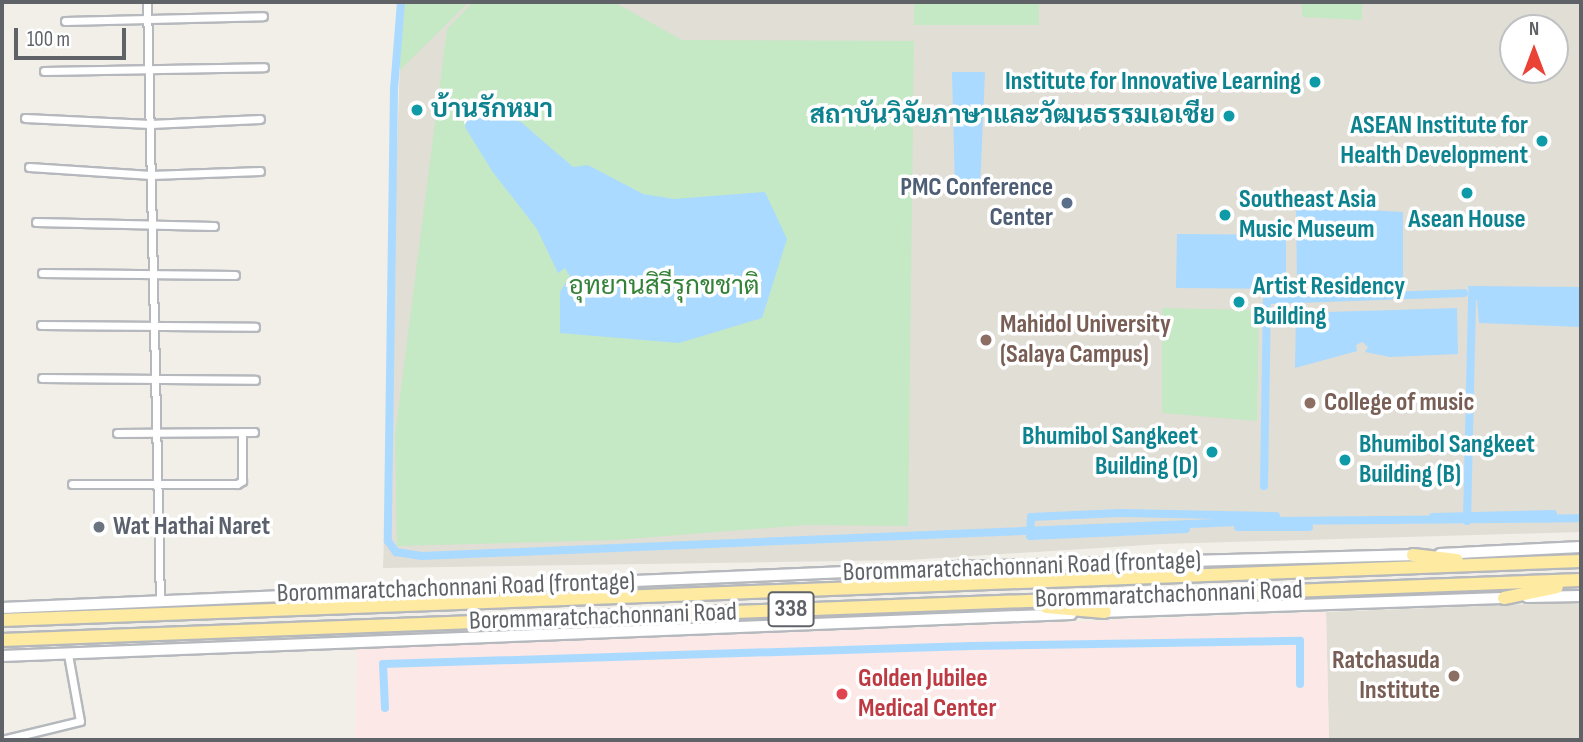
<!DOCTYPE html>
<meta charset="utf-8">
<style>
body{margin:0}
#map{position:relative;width:1583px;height:742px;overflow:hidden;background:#f1efe8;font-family:"Sofia Sans Condensed",Sarabun,sans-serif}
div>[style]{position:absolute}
.education>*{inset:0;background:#e1ded6}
.medical>*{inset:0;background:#fce8e6}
.green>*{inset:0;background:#c5e8c5}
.water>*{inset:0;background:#aadaff}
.canal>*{height:8px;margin:-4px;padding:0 4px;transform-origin:4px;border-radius:4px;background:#aadaff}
.roads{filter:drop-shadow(2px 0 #b5b8bc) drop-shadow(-2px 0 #b5b8bc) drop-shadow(0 2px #b5b8bc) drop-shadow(0 -2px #b5b8bc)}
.minor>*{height:7px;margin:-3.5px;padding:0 3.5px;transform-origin:3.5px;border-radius:3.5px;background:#fff}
.secondary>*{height:10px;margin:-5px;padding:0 5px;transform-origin:5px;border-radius:5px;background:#fff}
.trunk>*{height:12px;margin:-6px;padding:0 6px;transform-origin:6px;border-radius:6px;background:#feeaa1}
.dots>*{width:19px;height:19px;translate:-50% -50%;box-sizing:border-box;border:4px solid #fff;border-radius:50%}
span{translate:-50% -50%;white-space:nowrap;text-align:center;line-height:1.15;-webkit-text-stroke:7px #fff;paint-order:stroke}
.shield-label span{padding:2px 5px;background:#fff;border:2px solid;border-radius:5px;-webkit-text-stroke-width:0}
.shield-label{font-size:24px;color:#5f6368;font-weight:700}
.culture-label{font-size:26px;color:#0d838f;font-weight:700}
.right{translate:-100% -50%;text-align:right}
.left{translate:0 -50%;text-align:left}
.service-label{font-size:26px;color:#4e5e75;font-weight:700}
.park-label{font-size:26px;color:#348238}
.education-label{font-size:26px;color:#785e54;font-weight:700}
.worship-label{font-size:26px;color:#5b616d;font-weight:700}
.street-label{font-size:26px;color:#5f6368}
.health-label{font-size:26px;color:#be3a42;font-weight:700}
.frame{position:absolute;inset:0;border:4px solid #5f6368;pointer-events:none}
.north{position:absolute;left:1499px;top:14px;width:70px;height:70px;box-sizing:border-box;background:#fff;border:2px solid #bfc1c3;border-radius:50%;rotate:0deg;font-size:19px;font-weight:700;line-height:28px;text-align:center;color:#5f6368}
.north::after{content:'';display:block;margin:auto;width:24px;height:32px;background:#ea4335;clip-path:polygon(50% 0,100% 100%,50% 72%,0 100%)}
.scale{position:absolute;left:14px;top:28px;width:112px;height:32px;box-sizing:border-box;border:4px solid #5f6368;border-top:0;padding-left:9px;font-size:21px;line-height:24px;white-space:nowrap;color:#5f6368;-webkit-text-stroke:5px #fff;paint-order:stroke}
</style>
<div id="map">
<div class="education">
<div style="clip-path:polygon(evenodd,402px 2px,1581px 2px,1581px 532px,1162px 544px,908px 560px,383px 568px,402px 2px,1513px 28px,1555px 28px,1555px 70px,1513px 70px,1513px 28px)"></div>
<div style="clip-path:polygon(1581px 602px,1581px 740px,1329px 740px,1326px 612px)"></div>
</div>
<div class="medical">
<div style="clip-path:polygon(1326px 612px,1329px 740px,355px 740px,357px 649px)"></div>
</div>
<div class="green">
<div style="clip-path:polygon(400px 2px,469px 2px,400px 70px)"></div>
<div style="clip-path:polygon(473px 2px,614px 2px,682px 40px,914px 41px,908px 526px,807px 525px,615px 540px,397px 546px,395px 435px,447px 29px)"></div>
<div style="clip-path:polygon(914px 2px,1039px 2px,1039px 25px,914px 25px)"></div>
<div style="clip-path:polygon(1302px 2px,1362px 2px,1362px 20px,1302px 17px)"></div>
<div style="clip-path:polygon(1162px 308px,1259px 310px,1257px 421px,1162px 413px)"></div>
</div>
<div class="water">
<div style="clip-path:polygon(952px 72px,985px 72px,980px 189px,955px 189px)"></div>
<div style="clip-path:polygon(472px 101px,521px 122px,573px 167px,588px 165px,643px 194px,674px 199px,765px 192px,787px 239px,762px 318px,679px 343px,560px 333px,560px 292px,570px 276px,565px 268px,558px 273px,537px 229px,492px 171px,465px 127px)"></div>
<div style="clip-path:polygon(1296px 206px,1403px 212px,1403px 282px,1297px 283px)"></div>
<div style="clip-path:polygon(1177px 234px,1286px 235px,1286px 289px,1176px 288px)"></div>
<div style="clip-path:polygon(1468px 286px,1581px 287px,1581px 327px,1479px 323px,1477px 300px,1470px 300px)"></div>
<div style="clip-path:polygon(1457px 308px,1458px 354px,1390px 357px,1365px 352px,1368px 347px,1362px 342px,1356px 345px,1357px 351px,1295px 368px,1296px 313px)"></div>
</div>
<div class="canal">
<div style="left:401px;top:2px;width:87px;rotate:94.6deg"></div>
<div style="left:394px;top:89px;width:452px;rotate:90.8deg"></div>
<div style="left:388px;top:541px;width:14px;rotate:54deg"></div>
<div style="left:396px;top:552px;width:26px;rotate:9deg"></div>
<div style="left:422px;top:556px;width:842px;rotate:-2.38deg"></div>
<div style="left:1263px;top:521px;width:318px;rotate:-0.5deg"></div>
<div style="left:1264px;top:486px;width:186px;rotate:-89.1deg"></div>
<div style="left:1267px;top:300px;width:197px;rotate:-2deg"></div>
<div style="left:1433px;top:517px;width:120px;rotate:-1.4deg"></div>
<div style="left:1467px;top:521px;width:228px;rotate:-88.7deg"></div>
<div style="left:1238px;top:527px;width:71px"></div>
<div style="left:1186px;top:529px;width:156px;rotate:177.4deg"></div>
<div style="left:1030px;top:536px;width:19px;rotate:-87deg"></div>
<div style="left:1031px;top:517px;width:89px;rotate:-2.6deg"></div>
<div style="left:1120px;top:513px;width:156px;rotate:1.1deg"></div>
<div style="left:385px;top:708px;width:44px;rotate:-92.6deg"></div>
<div style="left:383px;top:664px;width:589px;rotate:-1.75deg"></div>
<div style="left:972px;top:646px;width:328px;rotate:-0.9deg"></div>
<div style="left:1300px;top:641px;width:43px;rotate:90deg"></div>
</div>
<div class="roads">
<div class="minor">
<div style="left:147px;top:2px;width:599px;rotate:88.76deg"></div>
<div style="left:65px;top:21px;width:198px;rotate:-1.4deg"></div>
<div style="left:44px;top:71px;width:220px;rotate:-1deg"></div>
<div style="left:25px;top:118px;width:125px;rotate:2.7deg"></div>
<div style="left:150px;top:124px;width:110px;rotate:-2.6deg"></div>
<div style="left:29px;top:167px;width:122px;rotate:3.8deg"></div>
<div style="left:151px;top:175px;width:109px;rotate:-2.1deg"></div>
<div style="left:36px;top:222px;width:178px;rotate:1.3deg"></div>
<div style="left:42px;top:273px;width:193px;rotate:0.6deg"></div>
<div style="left:41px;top:325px;width:214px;rotate:0.5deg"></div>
<div style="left:42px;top:378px;width:213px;rotate:0.5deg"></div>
<div style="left:117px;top:433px;width:137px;rotate:-0.4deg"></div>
<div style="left:72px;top:484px;width:165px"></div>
<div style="left:237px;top:484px;width:6px;rotate:-31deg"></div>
<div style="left:242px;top:481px;width:49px;rotate:-90deg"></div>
<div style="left:2px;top:740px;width:80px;rotate:-13.7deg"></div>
<div style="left:80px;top:721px;width:68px;rotate:-100.2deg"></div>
</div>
<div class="secondary">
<div style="left:1440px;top:554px;width:141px;rotate:-2.8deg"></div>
<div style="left:960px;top:567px;width:458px;rotate:-1.5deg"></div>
<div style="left:1527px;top:597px;width:54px;rotate:-1.1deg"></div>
<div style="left:2px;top:608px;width:892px;rotate:-2.44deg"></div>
<div style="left:1100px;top:612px;width:409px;rotate:-2deg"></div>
<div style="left:2px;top:656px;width:1070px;rotate:-2.25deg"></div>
</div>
<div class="trunk">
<div style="left:1413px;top:555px;width:44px;rotate:6.5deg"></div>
<div style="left:853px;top:580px;width:114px;rotate:-6.6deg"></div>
<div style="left:1504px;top:598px;width:54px;rotate:-11.7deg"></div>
<div style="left:1046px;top:607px;width:59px;rotate:4.8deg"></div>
<div style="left:2px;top:620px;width:1580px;rotate:-2.14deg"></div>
<div style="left:2px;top:640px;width:1580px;rotate:-2.18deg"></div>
</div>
</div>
<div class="dots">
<div style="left:1315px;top:82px;background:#0f9aa8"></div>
<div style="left:417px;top:110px;background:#0f9aa8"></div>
<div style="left:1229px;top:116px;background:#0f9aa8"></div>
<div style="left:1542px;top:141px;background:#0f9aa8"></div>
<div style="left:1467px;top:193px;background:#0f9aa8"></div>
<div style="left:1067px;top:203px;background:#5c6f8a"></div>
<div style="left:1225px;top:215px;background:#0f9aa8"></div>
<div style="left:1239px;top:302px;background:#0f9aa8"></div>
<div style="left:986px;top:340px;background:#8d6e63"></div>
<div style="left:1310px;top:403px;background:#8d6e63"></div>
<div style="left:1212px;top:452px;background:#0f9aa8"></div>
<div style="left:1345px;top:460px;background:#0f9aa8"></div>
<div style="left:99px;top:527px;background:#6b7280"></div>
<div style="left:1454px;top:676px;background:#8d6e63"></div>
<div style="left:842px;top:694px;background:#e0444e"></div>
</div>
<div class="shield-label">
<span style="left:791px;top:609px">338</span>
</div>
<div class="culture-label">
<span class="right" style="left:1301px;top:82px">Institute for Innovative Learning</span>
<span class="left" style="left:431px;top:110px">บ้านรักหมา</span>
<span class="right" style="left:1215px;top:116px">สถาบันวิจัยภาษาและวัฒนธรรมเอเชีย</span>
<span class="right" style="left:1528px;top:141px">ASEAN Institute for<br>Health Development</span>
<span class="left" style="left:1239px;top:215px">Southeast Asia<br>Music Museum</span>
<span style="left:1467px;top:220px">Asean House</span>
<span class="left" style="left:1253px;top:302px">Artist Residency<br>Building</span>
<span class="right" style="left:1198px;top:452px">Bhumibol Sangkeet<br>Building (D)</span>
<span class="left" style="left:1359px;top:460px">Bhumibol Sangkeet<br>Building (B)</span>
</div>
<div class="service-label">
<span class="right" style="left:1053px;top:203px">PMC Conference<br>Center</span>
</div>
<div class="park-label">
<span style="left:664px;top:287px">อุทยานสิรีรุกขชาติ</span>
</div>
<div class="education-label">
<span class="left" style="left:1000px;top:340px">Mahidol University<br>(Salaya Campus)</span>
<span class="left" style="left:1324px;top:403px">College of music</span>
<span class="right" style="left:1440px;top:676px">Ratchasuda<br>Institute</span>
</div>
<div class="worship-label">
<span class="left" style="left:113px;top:527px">Wat Hathai Naret</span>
</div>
<div class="street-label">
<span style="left:1022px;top:567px;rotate:-2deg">Borommaratchachonnani Road (frontage)</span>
<span style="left:456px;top:588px;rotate:-2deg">Borommaratchachonnani Road (frontage)</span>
<span style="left:1169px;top:595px;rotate:-2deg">Borommaratchachonnani Road</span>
<span style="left:603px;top:617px;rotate:-2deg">Borommaratchachonnani Road</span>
</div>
<div class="health-label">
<span class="left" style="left:858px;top:694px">Golden Jubilee<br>Medical Center</span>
</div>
<div class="frame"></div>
<div class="north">N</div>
<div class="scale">100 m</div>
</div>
